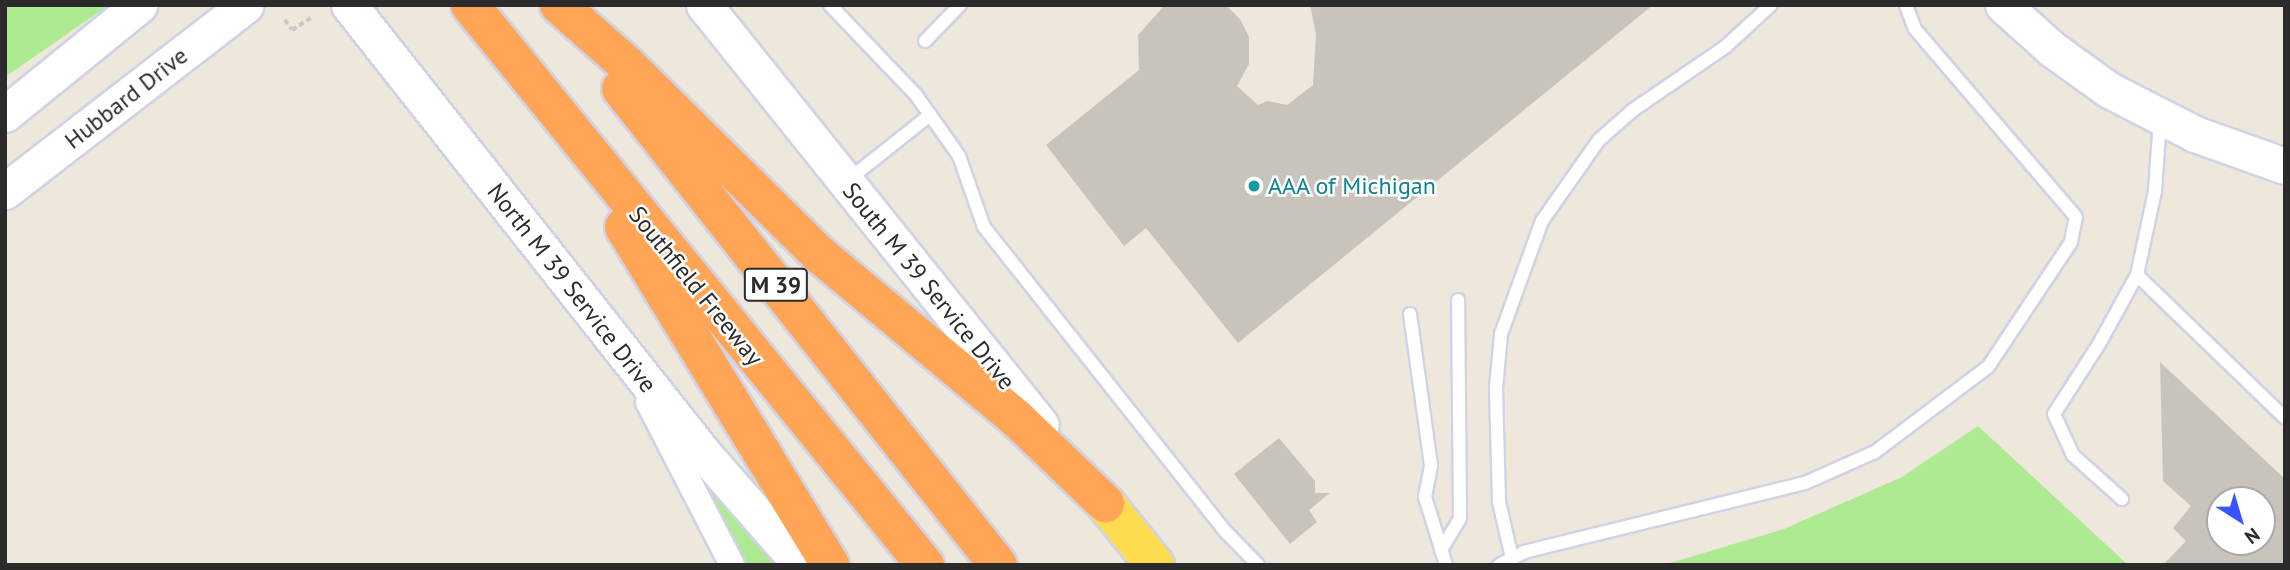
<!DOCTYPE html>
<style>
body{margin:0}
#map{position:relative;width:2290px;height:570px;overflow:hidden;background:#eee7db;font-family:"PT Sans",sans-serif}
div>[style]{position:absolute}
.green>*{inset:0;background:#adea92}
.building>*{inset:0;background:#c9c4bb}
.path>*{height:3.5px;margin-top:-1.75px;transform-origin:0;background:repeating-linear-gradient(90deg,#c8c8c8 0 5px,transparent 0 8.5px)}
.roads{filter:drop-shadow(2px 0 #d0d3e5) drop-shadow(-2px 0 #d0d3e5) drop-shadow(0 2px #d0d3e5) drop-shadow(0 -2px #d0d3e5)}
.lane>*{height:12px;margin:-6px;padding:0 6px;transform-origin:6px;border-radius:6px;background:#fff}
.street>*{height:24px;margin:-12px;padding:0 12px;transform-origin:12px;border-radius:12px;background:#fff}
.secondary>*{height:35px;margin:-17.5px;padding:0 17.5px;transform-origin:17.5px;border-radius:17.5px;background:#fff}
.primary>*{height:38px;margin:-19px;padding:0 19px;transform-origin:19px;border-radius:19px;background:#fedc50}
.highway>*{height:38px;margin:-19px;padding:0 19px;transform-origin:19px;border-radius:19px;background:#ffa555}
.dots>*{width:19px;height:19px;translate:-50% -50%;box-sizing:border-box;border:4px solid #fff;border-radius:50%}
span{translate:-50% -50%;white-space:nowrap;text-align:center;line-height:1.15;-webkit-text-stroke:5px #fff;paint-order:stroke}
.shield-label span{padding:2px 5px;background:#fff;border:2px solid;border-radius:5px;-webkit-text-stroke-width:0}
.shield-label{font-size:23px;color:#2b2b2b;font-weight:700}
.street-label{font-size:24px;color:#2b2b2b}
.culture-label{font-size:24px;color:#0d838f}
.left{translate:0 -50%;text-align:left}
.frame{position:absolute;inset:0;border:7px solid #2b2b2b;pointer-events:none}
.north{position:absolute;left:2206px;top:486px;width:70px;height:70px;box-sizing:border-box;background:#fff;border:2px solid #aaa;border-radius:50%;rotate:143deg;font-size:19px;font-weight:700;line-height:28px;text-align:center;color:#2b2b2b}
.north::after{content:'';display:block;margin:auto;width:24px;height:32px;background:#3754ff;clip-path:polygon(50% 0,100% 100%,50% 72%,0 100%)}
</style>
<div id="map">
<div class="green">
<div style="clip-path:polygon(5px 5px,109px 5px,5px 77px)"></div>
<div style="clip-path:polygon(1978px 426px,2127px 564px,1663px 565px,1784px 529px,1902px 477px)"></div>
<div style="clip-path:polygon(693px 473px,765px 545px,780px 565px,739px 565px)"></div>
</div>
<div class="building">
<div style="clip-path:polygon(1165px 5px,1226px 5px,1240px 19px,1249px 37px,1249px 64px,1237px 86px,1258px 105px,1267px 101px,1287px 105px,1313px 85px,1316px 34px,1310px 5px,1653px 5px,1238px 343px,1146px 228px,1124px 246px,1046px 145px,1139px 70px,1138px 35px)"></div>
<div style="clip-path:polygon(evenodd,2160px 362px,2285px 479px,2285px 565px,2163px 565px,2186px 541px,2173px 528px,2191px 506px,2163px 481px,2160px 362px,2220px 500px,2262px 500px,2262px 542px,2220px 542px,2220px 500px)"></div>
<div style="clip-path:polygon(1279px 438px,1315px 481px,1315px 493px,1330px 493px,1309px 510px,1317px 522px,1290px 544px,1234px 474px)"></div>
</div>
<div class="path">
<div style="left:5px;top:6px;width:2px;rotate:-27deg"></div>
<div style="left:285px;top:20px;width:12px;rotate:55deg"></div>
<div style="left:292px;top:30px;width:24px;rotate:-33deg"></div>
</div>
<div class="roads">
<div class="lane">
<div style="left:830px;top:5px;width:124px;rotate:46.3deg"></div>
<div style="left:916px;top:95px;width:75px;rotate:54.8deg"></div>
<div style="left:959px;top:156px;width:75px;rotate:70.6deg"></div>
<div style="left:984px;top:227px;width:389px;rotate:51.6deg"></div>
<div style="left:1226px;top:532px;width:46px;rotate:45.9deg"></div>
<div style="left:925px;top:41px;width:50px;rotate:-45.8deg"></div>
<div style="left:848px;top:180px;width:105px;rotate:-38.4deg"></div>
<div style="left:2137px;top:275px;width:206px;rotate:44deg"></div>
<div style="left:1410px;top:314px;width:153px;rotate:82.1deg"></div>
<div style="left:1431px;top:466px;width:32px;rotate:101deg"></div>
<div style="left:1425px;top:497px;width:71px;rotate:72.8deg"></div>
<div style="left:2122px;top:499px;width:66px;rotate:-138.1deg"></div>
<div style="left:2073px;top:455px;width:45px;rotate:-114.9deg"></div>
<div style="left:2054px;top:414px;width:83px;rotate:-57.3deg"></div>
<div style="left:2099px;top:344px;width:79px;rotate:-61.2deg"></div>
<div style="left:2137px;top:275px;width:86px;rotate:-77.9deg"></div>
<div style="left:2155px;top:191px;width:72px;rotate:-86deg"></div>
<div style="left:1441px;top:550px;width:37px;rotate:-59deg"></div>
<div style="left:1460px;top:518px;width:218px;rotate:-90.5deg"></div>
<div style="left:1512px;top:558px;width:57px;rotate:-103.1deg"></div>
<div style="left:1499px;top:502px;width:114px;rotate:-91.5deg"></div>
<div style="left:1496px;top:388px;width:54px;rotate:-84.7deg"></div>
<div style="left:1501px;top:334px;width:120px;rotate:-70.1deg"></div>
<div style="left:1542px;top:221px;width:99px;rotate:-54.9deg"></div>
<div style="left:1599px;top:140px;width:45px;rotate:-41.4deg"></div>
<div style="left:1633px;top:110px;width:112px;rotate:-34.4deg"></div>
<div style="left:1725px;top:47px;width:62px;rotate:-42.4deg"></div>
<div style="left:1499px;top:565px;width:28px;rotate:-27deg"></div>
<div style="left:1524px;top:552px;width:289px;rotate:-13.8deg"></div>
<div style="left:1805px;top:483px;width:77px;rotate:-23.9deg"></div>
<div style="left:1875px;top:452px;width:141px;rotate:-37deg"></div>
<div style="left:1988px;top:367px;width:150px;rotate:-56.4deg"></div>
<div style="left:2071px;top:242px;width:25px;rotate:-79deg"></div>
<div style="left:2076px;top:217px;width:248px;rotate:-130.6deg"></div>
<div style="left:1915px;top:29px;width:26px;rotate:-111deg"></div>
</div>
<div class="street">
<div style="left:648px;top:402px;width:183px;rotate:62.7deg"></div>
</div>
<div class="secondary">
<div style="left:349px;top:5px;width:571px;rotate:51.68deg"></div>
<div style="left:703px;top:453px;width:149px;rotate:48.8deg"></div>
<div style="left:704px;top:5px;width:538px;rotate:51.26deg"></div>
<div style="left:2003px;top:5px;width:66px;rotate:41.9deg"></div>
<div style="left:2052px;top:49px;width:70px;rotate:35.7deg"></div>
<div style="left:2109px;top:90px;width:97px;rotate:27.1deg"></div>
<div style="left:2195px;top:134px;width:96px;rotate:19.6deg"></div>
<div style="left:5px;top:114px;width:173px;rotate:-39.1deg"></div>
<div style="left:5px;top:191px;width:304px;rotate:-37.7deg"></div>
</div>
<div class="primary">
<div style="left:1105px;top:503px;width:80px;rotate:51.1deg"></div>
</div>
<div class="highway">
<div style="left:470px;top:5px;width:722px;rotate:50.91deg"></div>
<div style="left:559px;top:5px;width:89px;rotate:41.4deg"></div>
<div style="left:626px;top:64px;width:271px;rotate:44.6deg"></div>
<div style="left:819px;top:254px;width:258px;rotate:39.8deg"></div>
<div style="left:1017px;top:419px;width:122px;rotate:43.7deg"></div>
<div style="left:621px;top:89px;width:607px;rotate:51.62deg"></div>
<div style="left:624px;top:227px;width:396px;rotate:58.6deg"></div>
</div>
</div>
<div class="dots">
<div style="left:1254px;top:186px;background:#0f9aa8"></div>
</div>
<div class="shield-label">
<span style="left:776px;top:285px">M 39</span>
</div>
<div class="street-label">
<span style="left:126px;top:98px;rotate:-38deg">Hubbard Drive</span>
<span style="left:696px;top:286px;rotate:51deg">Southfield Freeway</span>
<span style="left:929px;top:286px;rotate:51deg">South M 39 Service Drive</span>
<span style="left:572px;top:288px;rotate:52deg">North M 39 Service Drive</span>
</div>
<div class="culture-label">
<span class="left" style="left:1268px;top:186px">AAA of Michigan</span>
</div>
<div class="frame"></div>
<div class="north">N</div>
</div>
